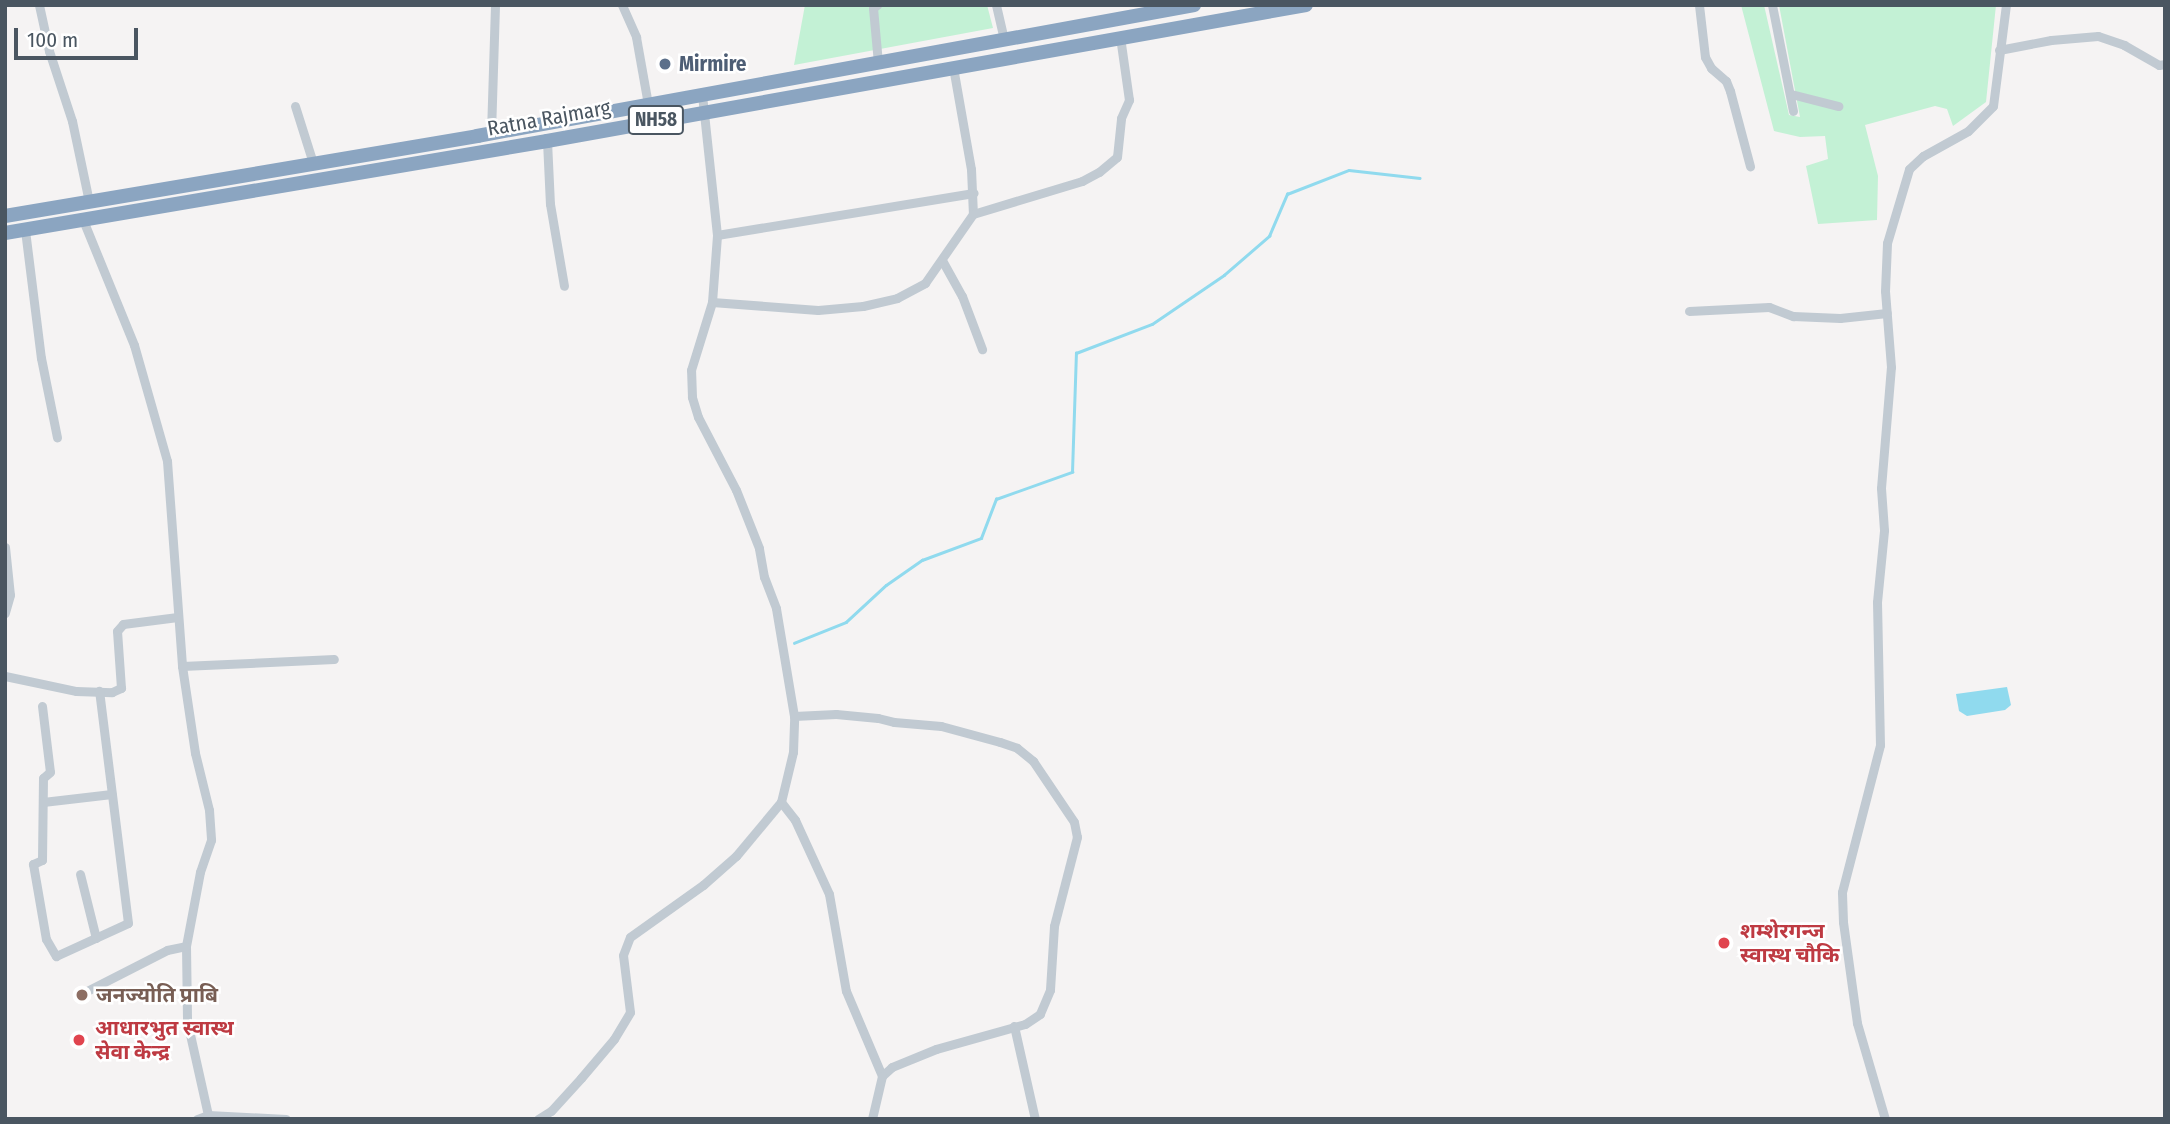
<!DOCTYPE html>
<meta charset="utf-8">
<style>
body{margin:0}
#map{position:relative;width:2170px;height:1124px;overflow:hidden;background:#f5f3f3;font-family:"Fira Sans Condensed","Noto Sans Devanagari",sans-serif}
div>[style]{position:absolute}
.green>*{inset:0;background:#c3f1d5}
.water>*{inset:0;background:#90daee}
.stream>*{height:2.5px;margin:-1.25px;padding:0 1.25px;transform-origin:1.25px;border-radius:1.25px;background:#90daee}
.minor>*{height:9px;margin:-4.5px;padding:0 4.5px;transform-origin:4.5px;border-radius:4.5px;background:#c1cad2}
.highway>*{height:14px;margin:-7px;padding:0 7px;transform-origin:7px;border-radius:7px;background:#8ba5c1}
.dots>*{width:19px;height:19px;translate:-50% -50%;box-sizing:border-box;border:4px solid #fff;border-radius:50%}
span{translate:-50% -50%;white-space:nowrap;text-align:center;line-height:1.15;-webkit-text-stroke:5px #fff;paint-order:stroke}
.shield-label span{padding:2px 5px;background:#fff;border:2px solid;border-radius:5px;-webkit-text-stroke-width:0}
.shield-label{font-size:19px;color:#4a5661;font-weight:700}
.service-label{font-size:21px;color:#4e5e75;font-weight:700}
.left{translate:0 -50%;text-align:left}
.street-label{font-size:21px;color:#4a5661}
.health-label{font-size:21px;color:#be3a42;font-weight:700}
.education-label{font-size:21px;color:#785e54;font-weight:700}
.frame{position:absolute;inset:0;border:7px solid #4a5661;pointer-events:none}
.scale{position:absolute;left:14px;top:28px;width:124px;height:32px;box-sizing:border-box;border:4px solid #4a5661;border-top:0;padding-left:9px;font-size:21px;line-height:24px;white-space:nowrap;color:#4a5661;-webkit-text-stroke:5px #fff;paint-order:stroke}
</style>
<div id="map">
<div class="green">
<div style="clip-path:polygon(805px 5px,987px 5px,993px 28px,794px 65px)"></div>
<div style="clip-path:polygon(1741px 5px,1764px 5px,1789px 115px,1800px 117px,1779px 5px,1996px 5px,1986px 102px,1953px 126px,1947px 109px,1935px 106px,1865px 125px,1878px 176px,1877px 220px,1818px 224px,1806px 166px,1828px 159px,1825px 136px,1800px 137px,1774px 131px)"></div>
</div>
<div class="water">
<div style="clip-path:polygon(2007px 687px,2011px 705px,2005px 710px,1967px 716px,1959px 711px,1956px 694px)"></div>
</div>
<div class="stream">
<div style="left:794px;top:643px;width:56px;rotate:-22deg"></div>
<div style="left:846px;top:622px;width:54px;rotate:-42.8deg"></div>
<div style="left:886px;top:585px;width:44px;rotate:-34.8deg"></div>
<div style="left:922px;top:560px;width:63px;rotate:-20.4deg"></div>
<div style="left:981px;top:538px;width:42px;rotate:-69deg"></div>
<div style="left:996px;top:499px;width:81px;rotate:-19.6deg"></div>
<div style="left:1072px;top:472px;width:119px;rotate:-88.1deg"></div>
<div style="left:1076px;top:353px;width:81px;rotate:-20.9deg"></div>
<div style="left:1152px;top:324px;width:87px;rotate:-34.2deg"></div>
<div style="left:1224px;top:275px;width:60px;rotate:-40.9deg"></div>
<div style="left:1269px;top:236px;width:46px;rotate:-66.8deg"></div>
<div style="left:1287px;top:194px;width:66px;rotate:-21.2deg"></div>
<div style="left:1349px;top:170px;width:71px;rotate:6.4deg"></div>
</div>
<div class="minor">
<div style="left:39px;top:5px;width:47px;rotate:77.7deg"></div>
<div style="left:49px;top:51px;width:74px;rotate:71.8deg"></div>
<div style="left:72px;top:121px;width:83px;rotate:78.1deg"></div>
<div style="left:622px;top:5px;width:35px;rotate:66deg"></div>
<div style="left:636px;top:37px;width:85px;rotate:79.9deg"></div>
<div style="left:877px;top:5px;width:5px;rotate:143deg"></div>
<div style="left:873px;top:8px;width:55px;rotate:84.8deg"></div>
<div style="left:996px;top:5px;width:36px;rotate:77deg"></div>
<div style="left:1699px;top:5px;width:52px;rotate:83.4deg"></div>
<div style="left:1705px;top:57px;width:13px;rotate:61deg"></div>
<div style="left:1711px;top:68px;width:20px;rotate:41deg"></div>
<div style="left:1726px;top:81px;width:11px;rotate:68deg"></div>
<div style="left:1730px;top:91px;width:78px;rotate:75.1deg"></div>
<div style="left:1772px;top:5px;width:108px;rotate:78.8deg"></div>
<div style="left:1999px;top:50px;width:53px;rotate:-10.9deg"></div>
<div style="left:2051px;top:40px;width:47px;rotate:-4.9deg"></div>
<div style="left:2098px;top:36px;width:28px;rotate:19deg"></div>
<div style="left:2124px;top:45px;width:40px;rotate:29.7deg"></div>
<div style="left:2159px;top:65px;width:6px;rotate:-9deg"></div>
<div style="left:953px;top:67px;width:104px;rotate:80deg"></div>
<div style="left:971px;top:169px;width:45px;rotate:87.5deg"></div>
<div style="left:1791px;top:94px;width:49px;rotate:14.3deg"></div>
<div style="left:295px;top:106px;width:60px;rotate:72.5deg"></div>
<div style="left:491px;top:133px;width:128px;rotate:-88.2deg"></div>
<div style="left:547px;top:141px;width:63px;rotate:87.3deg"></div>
<div style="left:550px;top:204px;width:83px;rotate:80.3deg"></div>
<div style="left:83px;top:220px;width:135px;rotate:67.8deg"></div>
<div style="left:134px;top:345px;width:121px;rotate:74.1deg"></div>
<div style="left:167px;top:461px;width:206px;rotate:85.8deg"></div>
<div style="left:182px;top:666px;width:88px;rotate:81.5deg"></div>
<div style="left:195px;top:753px;width:59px;rotate:76.2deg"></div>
<div style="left:209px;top:810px;width:30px;rotate:86deg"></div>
<div style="left:211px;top:840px;width:34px;rotate:109deg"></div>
<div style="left:200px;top:872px;width:75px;rotate:100.7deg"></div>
<div style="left:186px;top:946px;width:75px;rotate:89.2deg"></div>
<div style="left:187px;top:1021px;width:96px;rotate:77.4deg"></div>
<div style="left:208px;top:1115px;width:12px;rotate:160deg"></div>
<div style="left:25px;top:230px;width:129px;rotate:82.9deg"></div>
<div style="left:41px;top:358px;width:81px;rotate:78.6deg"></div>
<div style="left:717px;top:235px;width:260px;rotate:-9.3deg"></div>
<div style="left:943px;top:262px;width:39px;rotate:61deg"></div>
<div style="left:962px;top:296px;width:57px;rotate:69.3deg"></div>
<div style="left:712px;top:302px;width:106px;rotate:4.3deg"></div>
<div style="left:818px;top:310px;width:45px;rotate:-5.1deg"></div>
<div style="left:863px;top:306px;width:35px;rotate:-13deg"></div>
<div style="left:897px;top:298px;width:32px;rotate:-28deg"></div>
<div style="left:925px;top:283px;width:84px;rotate:-55.2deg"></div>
<div style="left:973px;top:214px;width:114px;rotate:-16.8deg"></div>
<div style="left:1082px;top:181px;width:19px;rotate:-28deg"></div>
<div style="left:1099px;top:172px;width:23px;rotate:-40deg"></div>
<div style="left:1117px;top:157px;width:39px;rotate:-84deg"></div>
<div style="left:1121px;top:118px;width:20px;rotate:-66deg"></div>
<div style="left:1129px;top:100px;width:64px;rotate:-98.1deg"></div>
<div style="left:1689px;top:311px;width:80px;rotate:-2.9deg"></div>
<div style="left:1769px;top:307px;width:26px;rotate:21deg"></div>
<div style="left:1793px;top:316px;width:47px;rotate:2.4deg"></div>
<div style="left:1840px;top:318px;width:47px;rotate:-6.1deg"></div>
<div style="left:5px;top:547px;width:48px;rotate:84.1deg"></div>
<div style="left:10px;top:595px;width:19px;rotate:106deg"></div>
<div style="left:182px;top:666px;width:152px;rotate:-2.6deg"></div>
<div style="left:5px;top:676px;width:73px;rotate:11.9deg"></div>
<div style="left:76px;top:691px;width:36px;rotate:2deg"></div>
<div style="left:112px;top:692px;width:10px;rotate:-24deg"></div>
<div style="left:121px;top:688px;width:57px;rotate:-94deg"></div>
<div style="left:117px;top:631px;width:9px;rotate:-49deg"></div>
<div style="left:123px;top:624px;width:55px;rotate:-7.3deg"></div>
<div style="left:42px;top:706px;width:66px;rotate:83.1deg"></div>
<div style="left:50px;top:772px;width:9px;rotate:139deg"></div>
<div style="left:43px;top:778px;width:82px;rotate:90.7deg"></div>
<div style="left:42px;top:860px;width:10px;rotate:156deg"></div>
<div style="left:33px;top:864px;width:76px;rotate:80.2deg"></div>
<div style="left:46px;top:939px;width:20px;rotate:60deg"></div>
<div style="left:56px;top:956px;width:79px;rotate:-24.6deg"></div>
<div style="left:128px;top:923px;width:234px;rotate:-97.1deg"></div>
<div style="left:794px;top:716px;width:42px;rotate:-2.7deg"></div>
<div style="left:836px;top:714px;width:42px;rotate:5.4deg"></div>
<div style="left:878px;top:718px;width:16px;rotate:14deg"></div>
<div style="left:894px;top:722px;width:47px;rotate:4.9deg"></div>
<div style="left:941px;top:726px;width:61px;rotate:15.2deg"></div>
<div style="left:1000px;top:742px;width:18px;rotate:19deg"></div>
<div style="left:1017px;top:748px;width:21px;rotate:39deg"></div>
<div style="left:1033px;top:761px;width:73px;rotate:56.1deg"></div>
<div style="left:1074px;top:822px;width:15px;rotate:79deg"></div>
<div style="left:1077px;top:837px;width:92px;rotate:104.5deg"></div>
<div style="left:1054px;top:926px;width:64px;rotate:93.6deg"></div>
<div style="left:1050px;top:990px;width:26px;rotate:113deg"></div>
<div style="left:1040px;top:1014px;width:18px;rotate:146deg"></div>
<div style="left:1025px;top:1024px;width:92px;rotate:164.3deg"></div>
<div style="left:936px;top:1049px;width:48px;rotate:157.8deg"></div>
<div style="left:892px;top:1067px;width:13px;rotate:138deg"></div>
<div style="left:43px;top:802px;width:69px;rotate:-6.6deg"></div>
<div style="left:781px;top:802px;width:23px;rotate:52deg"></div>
<div style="left:795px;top:820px;width:81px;rotate:65.3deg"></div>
<div style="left:829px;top:894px;width:98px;rotate:80.1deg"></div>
<div style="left:846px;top:991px;width:92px;rotate:67deg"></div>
<div style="left:882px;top:1076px;width:44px;rotate:103.1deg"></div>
<div style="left:80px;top:874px;width:66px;rotate:76deg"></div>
<div style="left:83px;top:993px;width:94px;rotate:-27.1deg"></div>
<div style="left:167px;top:950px;width:19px;rotate:-12deg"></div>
<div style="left:1014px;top:1026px;width:95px;rotate:77.3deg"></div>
<div style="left:208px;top:1115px;width:78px;rotate:2.9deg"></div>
<div style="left:538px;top:1119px;width:15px;rotate:-32deg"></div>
<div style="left:551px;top:1111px;width:45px;rotate:-47.7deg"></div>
<div style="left:581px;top:1078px;width:51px;rotate:-49.8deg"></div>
<div style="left:614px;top:1039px;width:31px;rotate:-59deg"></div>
<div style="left:630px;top:1012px;width:57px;rotate:-97deg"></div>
<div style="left:623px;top:955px;width:19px;rotate:-69deg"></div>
<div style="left:630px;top:937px;width:90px;rotate:-35.5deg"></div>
<div style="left:703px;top:885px;width:44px;rotate:-41.3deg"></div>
<div style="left:736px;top:856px;width:70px;rotate:-50.2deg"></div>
<div style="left:781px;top:802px;width:51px;rotate:-76.5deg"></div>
<div style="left:793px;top:752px;width:36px;rotate:-88deg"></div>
<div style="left:794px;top:716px;width:109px;rotate:-99.5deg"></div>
<div style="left:776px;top:608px;width:33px;rotate:-111deg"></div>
<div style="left:764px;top:577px;width:29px;rotate:-100deg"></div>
<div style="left:759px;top:548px;width:62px;rotate:-111.6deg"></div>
<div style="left:736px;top:490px;width:82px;rotate:-117.5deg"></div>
<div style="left:698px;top:417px;width:21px;rotate:-107deg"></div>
<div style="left:692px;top:397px;width:27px;rotate:-92deg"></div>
<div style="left:691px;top:370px;width:71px;rotate:-72.8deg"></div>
<div style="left:712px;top:302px;width:67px;rotate:-85.7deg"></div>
<div style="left:717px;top:235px;width:141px;rotate:-96.1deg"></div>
<div style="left:1885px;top:1119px;width:100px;rotate:-106.3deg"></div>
<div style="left:1857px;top:1023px;width:102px;rotate:-97.9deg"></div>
<div style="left:1843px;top:922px;width:30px;rotate:-92deg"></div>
<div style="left:1842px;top:892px;width:152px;rotate:-75.5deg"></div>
<div style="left:1880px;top:745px;width:143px;rotate:-91.2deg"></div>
<div style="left:1877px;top:602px;width:72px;rotate:-84.4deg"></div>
<div style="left:1884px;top:530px;width:42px;rotate:-94.1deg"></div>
<div style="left:1881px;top:488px;width:121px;rotate:-85.3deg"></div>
<div style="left:1891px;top:367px;width:76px;rotate:-94.5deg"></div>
<div style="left:1885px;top:291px;width:48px;rotate:-87.6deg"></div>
<div style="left:1887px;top:243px;width:77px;rotate:-73.4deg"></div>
<div style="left:1909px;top:169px;width:19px;rotate:-43deg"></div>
<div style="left:1923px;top:156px;width:51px;rotate:-29.1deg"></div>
<div style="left:1968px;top:131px;width:35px;rotate:-45deg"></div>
<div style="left:1993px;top:106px;width:102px;rotate:-82.7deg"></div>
</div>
<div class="highway">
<div style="left:5px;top:216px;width:479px;rotate:-9.6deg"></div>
<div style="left:477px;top:136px;width:729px;rotate:-10.35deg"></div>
<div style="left:5px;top:233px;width:550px;rotate:-9.63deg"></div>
<div style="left:547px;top:141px;width:771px;rotate:-10.16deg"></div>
</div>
<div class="dots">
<div style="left:665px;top:64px;background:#5c6f8a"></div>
<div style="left:1724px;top:943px;background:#e0444e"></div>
<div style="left:82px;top:995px;background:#8d6e63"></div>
<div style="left:79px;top:1040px;background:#e0444e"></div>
</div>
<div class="shield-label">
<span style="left:656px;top:120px">NH58</span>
</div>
<div class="service-label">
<span class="left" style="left:679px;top:64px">Mirmire</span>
</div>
<div class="street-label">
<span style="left:549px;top:118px;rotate:-10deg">Ratna Rajmarg</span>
</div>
<div class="health-label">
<span class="left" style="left:1740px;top:943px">शम्शेरगन्ज<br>स्वास्थ चौकि</span>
<span class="left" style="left:95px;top:1040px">आधारभुत स्वास्थ<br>सेवा केन्द्र</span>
</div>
<div class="education-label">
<span class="left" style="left:96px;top:995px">जनज्योति प्राबि</span>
</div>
<div class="frame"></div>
<div class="scale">100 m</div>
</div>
